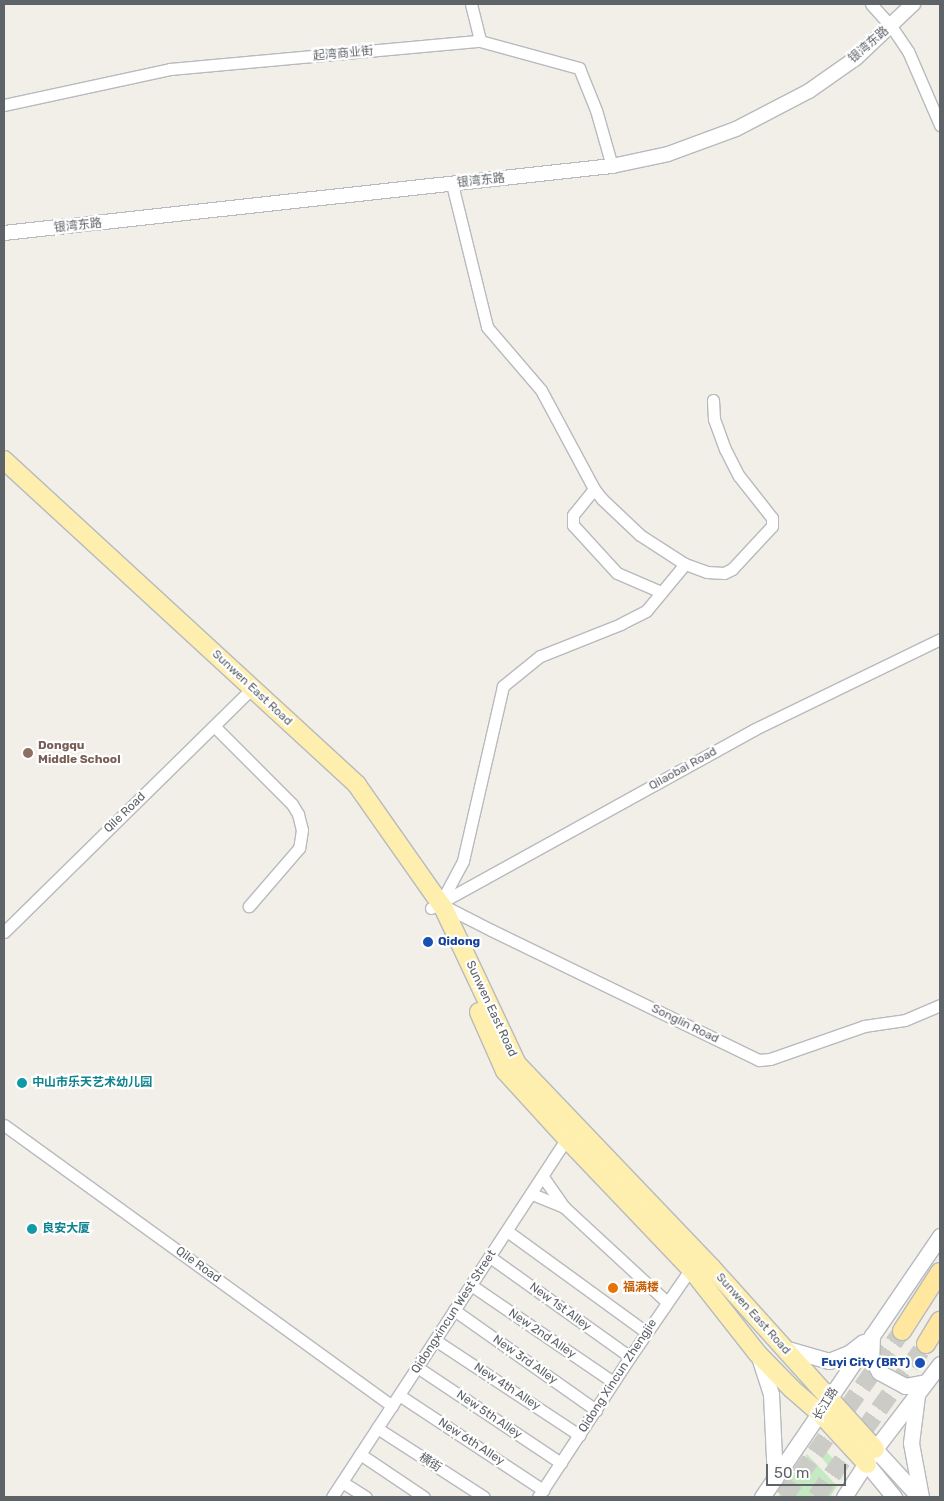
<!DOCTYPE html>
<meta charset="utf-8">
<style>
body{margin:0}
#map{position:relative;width:944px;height:1501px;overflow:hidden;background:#f1efe7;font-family:Rubik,"Noto Sans SC",sans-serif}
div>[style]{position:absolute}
.green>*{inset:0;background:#c5e9c3}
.trunk-tunnel>*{height:18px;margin-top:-9px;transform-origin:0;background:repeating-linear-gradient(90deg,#ccccc7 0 18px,transparent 0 27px)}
.roads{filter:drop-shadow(1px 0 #b7babe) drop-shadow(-1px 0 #b7babe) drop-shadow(0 1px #b7babe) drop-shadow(0 -1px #b7babe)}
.minor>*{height:11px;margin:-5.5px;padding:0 5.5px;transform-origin:5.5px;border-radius:5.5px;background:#fff}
.tertiary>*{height:14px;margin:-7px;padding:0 7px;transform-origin:7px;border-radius:7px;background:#fff}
.secondary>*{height:15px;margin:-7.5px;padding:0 7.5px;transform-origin:7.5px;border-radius:7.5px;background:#fff}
.primary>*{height:18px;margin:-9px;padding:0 9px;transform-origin:9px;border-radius:9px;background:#ffefaf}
.trunk>*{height:18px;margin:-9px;padding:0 9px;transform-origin:9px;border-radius:9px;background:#ffe7a0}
.dots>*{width:14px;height:14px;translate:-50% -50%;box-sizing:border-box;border:2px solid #fff;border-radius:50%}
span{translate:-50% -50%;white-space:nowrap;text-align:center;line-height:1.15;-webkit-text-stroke:4.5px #fff;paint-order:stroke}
.street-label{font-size:12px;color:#5e6368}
.education-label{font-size:12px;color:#785e54;font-weight:700}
.left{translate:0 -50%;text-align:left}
.transit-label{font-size:12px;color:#164399;font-weight:700}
.right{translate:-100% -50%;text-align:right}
.culture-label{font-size:12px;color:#0d838f;font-weight:700}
.food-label{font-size:12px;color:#c56008;font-weight:700}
.frame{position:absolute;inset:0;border:5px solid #5e6368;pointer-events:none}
.scale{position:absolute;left:766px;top:1464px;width:80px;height:22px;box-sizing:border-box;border:2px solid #5e6368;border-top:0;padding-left:6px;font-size:15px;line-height:18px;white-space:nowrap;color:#5e6368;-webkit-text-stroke:4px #fff;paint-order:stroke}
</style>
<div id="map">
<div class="green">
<div style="clip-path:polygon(820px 1445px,841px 1467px,843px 1475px,841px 1480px,812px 1447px)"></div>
<div style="clip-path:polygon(807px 1454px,837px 1486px,830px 1497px,778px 1497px)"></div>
</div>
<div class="trunk-tunnel">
<div style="left:784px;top:1497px;width:204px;rotate:-54.6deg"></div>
<div style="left:816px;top:1497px;width:188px;rotate:-54.3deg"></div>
</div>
<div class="roads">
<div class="minor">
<div style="left:471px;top:4px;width:38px;rotate:76deg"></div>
<div style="left:871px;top:4px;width:30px;rotate:48deg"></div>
<div style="left:891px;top:26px;width:30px;rotate:56deg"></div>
<div style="left:908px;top:51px;width:81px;rotate:66.6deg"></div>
<div style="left:4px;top:105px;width:170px;rotate:-12.2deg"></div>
<div style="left:170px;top:69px;width:311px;rotate:-5.2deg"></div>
<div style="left:480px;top:41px;width:103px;rotate:15.3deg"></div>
<div style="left:579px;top:68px;width:45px;rotate:68deg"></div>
<div style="left:596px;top:110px;width:58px;rotate:74.1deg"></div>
<div style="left:452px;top:184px;width:147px;rotate:76.2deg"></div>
<div style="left:487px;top:327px;width:83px;rotate:49.4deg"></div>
<div style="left:541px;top:390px;width:112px;rotate:61.8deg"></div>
<div style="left:594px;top:489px;width:13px;rotate:51deg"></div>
<div style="left:602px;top:499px;width:52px;rotate:43.5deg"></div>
<div style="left:640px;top:535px;width:54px;rotate:32.8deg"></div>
<div style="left:713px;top:400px;width:19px;rotate:87deg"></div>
<div style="left:714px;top:419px;width:32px;rotate:70deg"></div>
<div style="left:725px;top:449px;width:30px;rotate:63deg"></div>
<div style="left:739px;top:476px;width:53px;rotate:51.8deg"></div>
<div style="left:772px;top:518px;width:8px;rotate:90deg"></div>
<div style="left:772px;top:526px;width:59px;rotate:132.9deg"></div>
<div style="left:732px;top:569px;width:9px;rotate:153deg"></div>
<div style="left:724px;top:573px;width:17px;rotate:-177deg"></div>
<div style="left:707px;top:572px;width:23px;rotate:-160deg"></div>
<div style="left:685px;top:564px;width:61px;rotate:129.7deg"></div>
<div style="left:646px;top:611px;width:28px;rotate:153deg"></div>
<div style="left:621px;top:624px;width:87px;rotate:158.4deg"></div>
<div style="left:540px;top:656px;width:48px;rotate:141deg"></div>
<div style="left:503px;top:686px;width:180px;rotate:102.9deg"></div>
<div style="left:463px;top:861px;width:49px;rotate:118.1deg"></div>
<div style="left:440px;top:904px;width:57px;rotate:27deg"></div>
<div style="left:491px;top:930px;width:298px;rotate:25.9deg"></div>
<div style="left:759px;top:1060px;width:11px;rotate:-5deg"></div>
<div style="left:770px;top:1059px;width:100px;rotate:-19.3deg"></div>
<div style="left:864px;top:1026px;width:41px;rotate:-8.3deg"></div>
<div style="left:905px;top:1020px;width:38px;rotate:-23deg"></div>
<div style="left:594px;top:489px;width:33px;rotate:129deg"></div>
<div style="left:573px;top:515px;width:10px;rotate:90deg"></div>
<div style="left:573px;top:525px;width:65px;rotate:47.5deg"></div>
<div style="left:617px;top:573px;width:48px;rotate:23.4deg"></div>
<div style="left:214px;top:726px;width:110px;rotate:45deg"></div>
<div style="left:292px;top:804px;width:12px;rotate:59deg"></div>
<div style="left:298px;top:814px;width:16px;rotate:76deg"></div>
<div style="left:302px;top:830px;width:18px;rotate:99deg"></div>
<div style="left:299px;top:848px;width:77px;rotate:130.8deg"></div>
<div style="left:431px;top:908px;width:370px;rotate:-28.9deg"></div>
<div style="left:755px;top:729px;width:206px;rotate:-25.9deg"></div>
<div style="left:4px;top:932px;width:339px;rotate:-44.5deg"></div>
<div style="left:4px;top:1125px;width:479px;rotate:35.9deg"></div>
<div style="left:543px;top:1177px;width:37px;rotate:55deg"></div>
<div style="left:532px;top:1194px;width:35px;rotate:22deg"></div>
<div style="left:564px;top:1207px;width:140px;rotate:42.7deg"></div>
<div style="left:507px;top:1231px;width:172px;rotate:36deg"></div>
<div style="left:490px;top:1257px;width:172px;rotate:35.5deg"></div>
<div style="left:471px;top:1285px;width:172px;rotate:34.3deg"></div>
<div style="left:454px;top:1310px;width:174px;rotate:35.2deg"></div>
<div style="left:435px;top:1340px;width:173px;rotate:33.4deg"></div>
<div style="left:417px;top:1367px;width:173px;rotate:33.7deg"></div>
<div style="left:399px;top:1395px;width:173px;rotate:33.4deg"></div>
<div style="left:377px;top:1428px;width:127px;rotate:32.8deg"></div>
<div style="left:360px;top:1454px;width:77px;rotate:33.9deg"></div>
<div style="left:342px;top:1482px;width:28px;rotate:32deg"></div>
<div style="left:332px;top:1497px;width:435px;rotate:-56.8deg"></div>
<div style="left:538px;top:1497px;width:168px;rotate:-56.7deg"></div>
<div style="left:630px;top:1357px;width:113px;rotate:-55.5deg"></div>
</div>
<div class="tertiary">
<div style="left:4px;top:233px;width:612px;rotate:-6.29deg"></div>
<div style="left:612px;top:166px;width:57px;rotate:-12.1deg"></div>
<div style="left:668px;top:154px;width:72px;rotate:-20.2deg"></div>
<div style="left:736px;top:129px;width:82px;rotate:-27.5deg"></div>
<div style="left:809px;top:91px;width:57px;rotate:-35.1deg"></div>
<div style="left:856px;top:58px;width:79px;rotate:-43.5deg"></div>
</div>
<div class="secondary">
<div style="left:872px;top:1335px;width:23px;rotate:92deg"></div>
<div style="left:871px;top:1358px;width:16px;rotate:60deg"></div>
<div style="left:879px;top:1372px;width:30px;rotate:28deg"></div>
<div style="left:905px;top:1386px;width:21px;rotate:-11deg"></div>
<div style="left:784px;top:1348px;width:47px;rotate:16.1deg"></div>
<div style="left:829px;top:1361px;width:22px;rotate:-22deg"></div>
<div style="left:849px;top:1353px;width:18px;rotate:-38deg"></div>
<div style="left:758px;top:1354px;width:42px;rotate:72deg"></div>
<div style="left:771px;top:1394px;width:85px;rotate:87.3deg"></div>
<div style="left:917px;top:1395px;width:48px;rotate:97.1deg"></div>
<div style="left:911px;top:1443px;width:55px;rotate:79.5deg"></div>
<div style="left:875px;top:1449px;width:65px;rotate:47.5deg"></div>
<div style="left:867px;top:1464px;width:43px;rotate:50.7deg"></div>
<div style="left:762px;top:1497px;width:316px;rotate:-55.7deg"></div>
<div style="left:844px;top:1497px;width:57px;rotate:-57.1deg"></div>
<div style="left:875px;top:1449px;width:107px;rotate:-52.6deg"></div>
</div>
<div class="primary">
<div style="left:4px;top:460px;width:480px;rotate:42.6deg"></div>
<div style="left:357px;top:785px;width:151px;rotate:54.9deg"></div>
<div style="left:444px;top:909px;width:171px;rotate:64.8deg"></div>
<div style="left:517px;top:1064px;width:281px;rotate:46.3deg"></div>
<div style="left:711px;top:1267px;width:245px;rotate:48deg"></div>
<div style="left:479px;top:1012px;width:64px;rotate:66.2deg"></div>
<div style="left:505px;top:1071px;width:92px;rotate:47.6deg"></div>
<div style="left:567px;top:1139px;width:180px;rotate:46.4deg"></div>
<div style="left:691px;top:1269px;width:108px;rotate:51.8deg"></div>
<div style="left:758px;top:1354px;width:49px;rotate:45.8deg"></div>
<div style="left:792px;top:1389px;width:38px;rotate:41deg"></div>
<div style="left:821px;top:1414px;width:68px;rotate:47.4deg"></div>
</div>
<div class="trunk">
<div style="left:902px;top:1331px;width:70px;rotate:-57.2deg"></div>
<div style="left:926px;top:1344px;width:27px;rotate:-59deg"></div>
</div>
</div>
<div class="dots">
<div style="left:28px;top:753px;background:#8d6e63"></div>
<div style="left:428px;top:942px;background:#1a4fb4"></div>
<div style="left:22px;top:1083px;background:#0f9aa8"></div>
<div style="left:32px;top:1229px;background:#0f9aa8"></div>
<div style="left:613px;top:1288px;background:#e8710a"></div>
<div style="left:920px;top:1363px;background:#1a4fb4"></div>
</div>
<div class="street-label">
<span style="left:869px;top:45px;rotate:-41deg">银湾东路</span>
<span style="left:343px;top:54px;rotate:-5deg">起湾商业街</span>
<span style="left:481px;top:181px;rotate:-6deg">银湾东路</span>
<span style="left:78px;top:226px;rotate:-6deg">银湾东路</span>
<span style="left:252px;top:688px;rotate:43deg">Sunwen East Road</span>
<span style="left:683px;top:769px;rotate:-29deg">Qilaobai Road</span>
<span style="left:125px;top:813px;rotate:-44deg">Qile Road</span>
<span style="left:491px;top:1009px;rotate:65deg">Sunwen East Road</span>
<span style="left:685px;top:1024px;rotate:26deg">Songlin Road</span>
<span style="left:198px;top:1265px;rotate:36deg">Qile Road</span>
<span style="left:560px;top:1307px;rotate:36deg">New 1st Alley</span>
<span style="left:454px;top:1312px;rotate:-57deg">Qidongxincun West Street</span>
<span style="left:753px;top:1314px;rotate:48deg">Sunwen East Road</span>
<span style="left:542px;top:1334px;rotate:34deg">New 2nd Alley</span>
<span style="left:525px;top:1360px;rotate:35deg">New 3rd Alley</span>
<span style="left:618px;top:1376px;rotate:-57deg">Qidong Xincun Zhengjie</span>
<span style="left:507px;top:1387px;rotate:33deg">New 4th Alley</span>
<span style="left:826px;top:1404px;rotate:-58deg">长江路</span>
<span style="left:489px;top:1415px;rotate:34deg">New 5th Alley</span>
<span style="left:471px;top:1442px;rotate:33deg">New 6th Alley</span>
<span style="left:430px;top:1463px;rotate:33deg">横街</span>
</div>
<div class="education-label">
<span class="left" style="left:38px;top:753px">Dongqu<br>Middle School</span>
</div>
<div class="transit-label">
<span class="left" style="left:438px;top:942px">Qidong</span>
<span class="right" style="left:910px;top:1363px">Fuyi City (BRT)</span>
</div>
<div class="culture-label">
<span class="left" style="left:32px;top:1083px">中山市乐天艺术幼儿园</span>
<span class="left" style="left:42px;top:1229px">良安大厦</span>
</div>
<div class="food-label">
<span class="left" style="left:623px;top:1288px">福满楼</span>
</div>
<div class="frame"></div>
<div class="scale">50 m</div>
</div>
